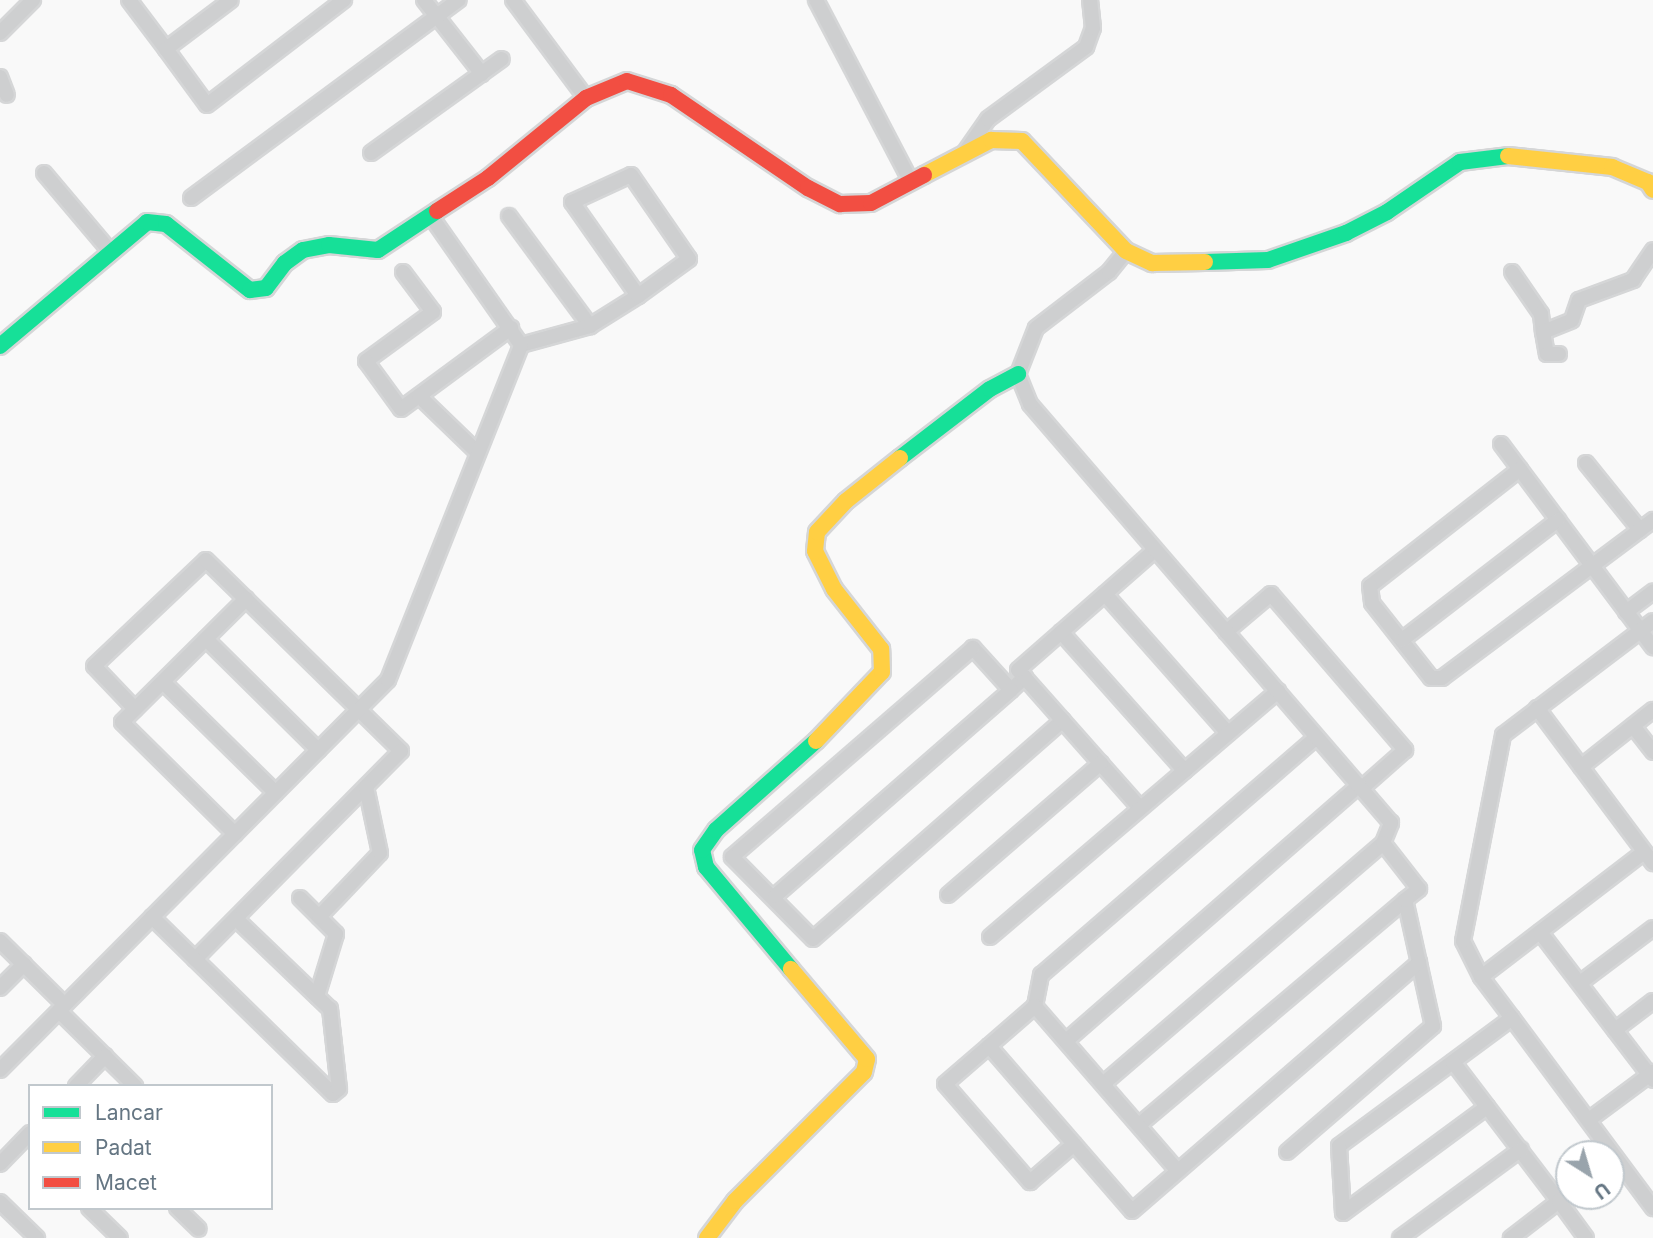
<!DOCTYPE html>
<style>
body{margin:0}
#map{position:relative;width:1653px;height:1238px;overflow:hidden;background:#f9f9f9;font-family:Inter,sans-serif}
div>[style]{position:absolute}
.roads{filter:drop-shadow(2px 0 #d5d6d7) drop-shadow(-2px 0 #d5d6d7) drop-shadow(0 2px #d5d6d7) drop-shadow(0 -2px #d5d6d7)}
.street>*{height:14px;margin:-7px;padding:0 7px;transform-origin:7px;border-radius:7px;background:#cecfd0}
.fast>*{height:16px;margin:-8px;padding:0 8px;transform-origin:8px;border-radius:8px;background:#16e098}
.slow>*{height:16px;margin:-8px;padding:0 8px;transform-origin:8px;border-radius:8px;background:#ffcf43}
.jam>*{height:16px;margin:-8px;padding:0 8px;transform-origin:8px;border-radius:8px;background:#f24e42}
span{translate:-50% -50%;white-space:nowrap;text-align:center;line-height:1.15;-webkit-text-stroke:7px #fff;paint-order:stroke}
.legend{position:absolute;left:28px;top:1084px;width:245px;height:126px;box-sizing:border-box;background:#fff;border:2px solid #c1c8cd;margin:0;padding:9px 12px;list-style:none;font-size:21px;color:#657683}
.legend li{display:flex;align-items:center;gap:14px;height:35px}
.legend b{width:35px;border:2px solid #c1c8cd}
.north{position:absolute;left:1555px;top:1140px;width:70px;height:70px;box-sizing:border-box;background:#fff;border:2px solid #c1c8cd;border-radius:50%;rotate:143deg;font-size:19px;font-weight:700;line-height:28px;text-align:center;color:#657683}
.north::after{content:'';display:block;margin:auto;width:24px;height:32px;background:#99a4ac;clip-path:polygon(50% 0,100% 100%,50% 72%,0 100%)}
</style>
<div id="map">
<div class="roads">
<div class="street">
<div style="left:129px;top:0;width:61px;rotate:52.9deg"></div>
<div style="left:166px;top:49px;width:81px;rotate:-37deg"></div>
<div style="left:424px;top:0;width:94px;rotate:51.9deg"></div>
<div style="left:513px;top:0;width:122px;rotate:53.3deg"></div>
<div style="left:816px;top:0;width:205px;rotate:62.4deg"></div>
<div style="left:0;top:33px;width:47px;rotate:-45deg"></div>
<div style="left:166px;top:49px;width:69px;rotate:53.8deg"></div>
<div style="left:207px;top:105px;width:173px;rotate:-37.5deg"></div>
<div style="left:0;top:77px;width:19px;rotate:69deg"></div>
<div style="left:965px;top:152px;width:40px;rotate:-55.1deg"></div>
<div style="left:988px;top:119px;width:122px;rotate:-36.3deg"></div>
<div style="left:1086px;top:47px;width:20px;rotate:-70deg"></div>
<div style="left:1093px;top:28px;width:28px;rotate:-96deg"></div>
<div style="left:371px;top:153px;width:161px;rotate:-35.7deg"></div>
<div style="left:44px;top:173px;width:102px;rotate:49.8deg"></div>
<div style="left:191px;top:198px;width:333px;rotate:-36.5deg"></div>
<div style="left:509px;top:216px;width:137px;rotate:53.6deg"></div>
<div style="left:403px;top:272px;width:50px;rotate:53.1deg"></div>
<div style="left:433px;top:312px;width:83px;rotate:143.8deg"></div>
<div style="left:366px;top:361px;width:59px;rotate:53.9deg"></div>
<div style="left:401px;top:409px;width:137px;rotate:-36.4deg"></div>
<div style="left:1512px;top:272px;width:51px;rotate:55.4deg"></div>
<div style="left:1541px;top:314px;width:18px;rotate:84deg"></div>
<div style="left:1543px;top:332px;width:31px;rotate:-22deg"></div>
<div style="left:1572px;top:320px;width:21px;rotate:-71deg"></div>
<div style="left:1579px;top:300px;width:58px;rotate:-20.3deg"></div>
<div style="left:1633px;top:280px;width:36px;rotate:-56deg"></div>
<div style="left:1543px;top:332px;width:22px;rotate:80deg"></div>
<div style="left:1547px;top:354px;width:12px"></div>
<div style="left:521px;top:345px;width:72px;rotate:-15.4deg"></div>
<div style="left:590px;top:326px;width:57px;rotate:-32deg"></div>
<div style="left:638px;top:296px;width:63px;rotate:-36deg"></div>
<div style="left:689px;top:259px;width:102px;rotate:-124.6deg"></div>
<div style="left:631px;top:175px;width:65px;rotate:155.4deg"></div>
<div style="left:572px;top:202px;width:115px;rotate:54.9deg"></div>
<div style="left:419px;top:396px;width:82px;rotate:44deg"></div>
<div style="left:1501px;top:444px;width:254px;rotate:53.2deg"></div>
<div style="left:1586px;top:463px;width:86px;rotate:51.1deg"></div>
<div style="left:1520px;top:469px;width:190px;rotate:142deg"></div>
<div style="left:1370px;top:586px;width:17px;rotate:83deg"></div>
<div style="left:1372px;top:603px;width:95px;rotate:51.8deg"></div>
<div style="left:1431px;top:678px;width:11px"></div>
<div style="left:1442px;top:678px;width:264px;rotate:-36.8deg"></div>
<div style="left:1105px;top:594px;width:186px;rotate:48.5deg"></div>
<div style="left:1626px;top:612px;width:34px;rotate:-37deg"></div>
<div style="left:1061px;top:632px;width:186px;rotate:48.3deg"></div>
<div style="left:1226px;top:632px;width:59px;rotate:-40.2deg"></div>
<div style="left:1271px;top:594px;width:206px;rotate:49.3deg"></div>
<div style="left:1405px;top:750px;width:57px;rotate:138.5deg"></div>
<div style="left:206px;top:639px;width:158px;rotate:44.7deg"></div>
<div style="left:1402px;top:640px;width:197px;rotate:-37.6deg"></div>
<div style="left:1025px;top:677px;width:19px;rotate:137deg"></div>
<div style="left:1011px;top:690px;width:57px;rotate:-132.1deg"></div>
<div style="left:973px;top:648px;width:319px;rotate:139.1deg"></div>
<div style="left:732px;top:857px;width:115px;rotate:45.4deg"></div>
<div style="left:813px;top:939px;width:332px;rotate:-41.2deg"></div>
<div style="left:163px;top:682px;width:158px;rotate:44.5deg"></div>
<div style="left:1537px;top:708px;width:194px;rotate:53.2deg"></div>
<div style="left:135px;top:709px;width:59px;rotate:-133.6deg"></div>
<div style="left:94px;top:666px;width:154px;rotate:-43.4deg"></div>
<div style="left:206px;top:560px;width:273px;rotate:44.4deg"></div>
<div style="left:401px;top:751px;width:293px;rotate:134.7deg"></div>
<div style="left:1633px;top:726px;width:33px;rotate:52deg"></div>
<div style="left:1581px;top:767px;width:92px;rotate:-38.4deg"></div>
<div style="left:1140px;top:808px;width:184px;rotate:-131.5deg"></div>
<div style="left:1018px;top:670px;width:179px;rotate:-41.2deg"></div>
<div style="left:235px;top:834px;width:159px;rotate:-135.3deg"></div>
<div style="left:122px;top:722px;width:175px;rotate:-44.8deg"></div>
<div style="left:1644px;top:852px;width:205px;rotate:142.5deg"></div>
<div style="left:1481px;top:977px;width:40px;rotate:-116.6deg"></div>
<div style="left:1463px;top:941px;width:210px;rotate:-79deg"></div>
<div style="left:1503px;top:735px;width:188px;rotate:-37.2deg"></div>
<div style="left:948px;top:895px;width:202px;rotate:-40.8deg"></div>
<div style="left:775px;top:896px;width:313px;rotate:-41.1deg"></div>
<div style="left:300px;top:898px;width:51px;rotate:45deg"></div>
<div style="left:336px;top:934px;width:65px;rotate:107deg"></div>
<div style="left:152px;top:917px;width:253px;rotate:44.4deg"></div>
<div style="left:333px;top:1094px;width:8px;rotate:-40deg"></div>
<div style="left:339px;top:1089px;width:81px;rotate:-96.4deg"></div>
<div style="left:330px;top:1009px;width:130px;rotate:-136.2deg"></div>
<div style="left:319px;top:917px;width:88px;rotate:-46.4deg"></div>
<div style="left:380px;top:853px;width:67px;rotate:-102deg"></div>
<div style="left:1540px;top:932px;width:186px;rotate:52.6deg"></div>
<div style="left:990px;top:937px;width:379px;rotate:-40.5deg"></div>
<div style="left:0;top:941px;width:91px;rotate:44.6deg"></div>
<div style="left:1481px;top:977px;width:51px;rotate:52.9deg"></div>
<div style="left:1512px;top:1018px;width:215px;rotate:143.5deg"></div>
<div style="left:1339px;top:1146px;width:67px;rotate:86.6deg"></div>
<div style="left:1343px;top:1213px;width:179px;rotate:-36.4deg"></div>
<div style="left:1580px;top:983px;width:91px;rotate:-37deg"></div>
<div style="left:0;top:988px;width:34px;rotate:-45deg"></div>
<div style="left:1035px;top:1006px;width:32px;rotate:-79deg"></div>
<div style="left:1041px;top:975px;width:363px;rotate:-40.8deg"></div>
<div style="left:59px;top:1011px;width:107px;rotate:44.6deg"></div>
<div style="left:1512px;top:1018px;width:237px;rotate:53.4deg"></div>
<div style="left:1615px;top:1030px;width:48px;rotate:-37.3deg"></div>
<div style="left:1066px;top:1041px;width:389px;rotate:-41.1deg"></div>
<div style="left:989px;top:1046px;width:58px;rotate:139.2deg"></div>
<div style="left:945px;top:1084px;width:130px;rotate:49.1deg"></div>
<div style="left:1030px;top:1182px;width:58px;rotate:-40.8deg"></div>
<div style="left:1453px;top:1062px;width:175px;rotate:52.7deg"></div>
<div style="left:1559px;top:1201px;width:61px;rotate:142.4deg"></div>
<div style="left:0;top:1070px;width:550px;rotate:-45.15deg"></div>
<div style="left:388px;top:680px;width:360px;rotate:-68.3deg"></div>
<div style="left:521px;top:345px;width:155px;rotate:-125deg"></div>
<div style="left:1103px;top:1084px;width:369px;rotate:-40.7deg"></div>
<div style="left:1383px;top:843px;width:22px;rotate:-68deg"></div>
<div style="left:1391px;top:823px;width:553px;rotate:-130.75deg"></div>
<div style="left:1030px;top:404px;width:32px;rotate:-112deg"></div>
<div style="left:1018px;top:374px;width:49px;rotate:-68.6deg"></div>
<div style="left:1036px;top:328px;width:92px;rotate:-37.5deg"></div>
<div style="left:1109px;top:272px;width:27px;rotate:-51deg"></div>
<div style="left:76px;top:1086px;width:42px;rotate:-46deg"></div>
<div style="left:1590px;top:1119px;width:79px;rotate:-36.7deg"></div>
<div style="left:1139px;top:1125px;width:348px;rotate:-40.2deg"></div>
<div style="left:1287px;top:1152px;width:193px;rotate:-40.8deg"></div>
<div style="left:1433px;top:1026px;width:129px;rotate:-102.5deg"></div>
<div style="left:1405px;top:900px;width:18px;rotate:-38deg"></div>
<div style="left:1419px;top:889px;width:58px;rotate:-128deg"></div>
<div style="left:0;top:1164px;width:43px;rotate:-45.9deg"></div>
<div style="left:1176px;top:1169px;width:216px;rotate:-130.9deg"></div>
<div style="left:1035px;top:1006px;width:61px;rotate:139deg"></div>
<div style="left:989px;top:1046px;width:218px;rotate:49.1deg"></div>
<div style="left:1132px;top:1211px;width:380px;rotate:-40.9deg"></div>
<div style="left:1569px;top:1194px;width:12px;rotate:145deg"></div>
<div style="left:1559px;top:1201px;width:46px;rotate:53.9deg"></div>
<div style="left:0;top:1202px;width:52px;rotate:44.2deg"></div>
<div style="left:89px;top:1208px;width:43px;rotate:44.1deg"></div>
<div style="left:177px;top:1208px;width:30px;rotate:44deg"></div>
<div style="left:1400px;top:1238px;width:150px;rotate:-36.3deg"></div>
</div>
<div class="fast">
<div style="left:1205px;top:262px;width:63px;rotate:-1.8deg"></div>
<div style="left:1268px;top:260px;width:83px;rotate:-19.1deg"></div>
<div style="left:1346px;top:233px;width:46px;rotate:-27.1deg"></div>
<div style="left:1387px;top:212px;width:88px;rotate:-34.4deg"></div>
<div style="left:1460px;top:162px;width:48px;rotate:-7.1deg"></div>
<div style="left:0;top:346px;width:192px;rotate:-40.1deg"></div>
<div style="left:147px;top:222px;width:19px;rotate:6deg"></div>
<div style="left:166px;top:224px;width:107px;rotate:38.2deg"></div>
<div style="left:250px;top:290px;width:16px;rotate:-7deg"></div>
<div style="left:266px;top:288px;width:31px;rotate:-53deg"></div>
<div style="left:285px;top:263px;width:22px;rotate:-36deg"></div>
<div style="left:303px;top:250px;width:26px;rotate:-11deg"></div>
<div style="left:329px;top:245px;width:49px;rotate:5.8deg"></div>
<div style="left:378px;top:250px;width:71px;rotate:-33.5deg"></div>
<div style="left:900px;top:458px;width:113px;rotate:-37.5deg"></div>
<div style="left:990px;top:389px;width:32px;rotate:-28deg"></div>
<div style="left:791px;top:969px;width:133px;rotate:-129.8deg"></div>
<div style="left:706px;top:867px;width:17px;rotate:-103deg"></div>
<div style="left:702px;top:850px;width:24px;rotate:-55deg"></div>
<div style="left:716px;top:830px;width:134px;rotate:-41.7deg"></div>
</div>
<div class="slow">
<div style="left:1508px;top:156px;width:105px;rotate:6deg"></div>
<div style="left:1612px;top:167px;width:39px;rotate:23deg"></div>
<div style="left:1648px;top:182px;width:9px;rotate:58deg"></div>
<div style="left:924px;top:175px;width:76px;rotate:-27.6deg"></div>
<div style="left:991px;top:140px;width:31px;rotate:2deg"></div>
<div style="left:1022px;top:141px;width:151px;rotate:46.6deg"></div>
<div style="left:1126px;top:251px;width:29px;rotate:25deg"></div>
<div style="left:1152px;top:263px;width:53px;rotate:-1.1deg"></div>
<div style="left:816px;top:741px;width:95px;rotate:-46.3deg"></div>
<div style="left:882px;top:672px;width:23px;rotate:-92deg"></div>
<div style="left:881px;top:649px;width:76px;rotate:-128.1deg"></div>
<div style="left:834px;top:589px;width:42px;rotate:-116.6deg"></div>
<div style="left:815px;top:551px;width:19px;rotate:-84deg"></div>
<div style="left:817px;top:532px;width:42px;rotate:-46.9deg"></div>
<div style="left:846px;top:501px;width:69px;rotate:-38.5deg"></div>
<div style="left:707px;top:1238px;width:46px;rotate:-52.9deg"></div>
<div style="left:735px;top:1201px;width:182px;rotate:-45deg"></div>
<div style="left:864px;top:1072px;width:13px;rotate:-77deg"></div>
<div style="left:867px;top:1059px;width:118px;rotate:-130.2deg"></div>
</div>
<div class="jam">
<div style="left:437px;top:211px;width:61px;rotate:-32.9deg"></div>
<div style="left:488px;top:178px;width:127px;rotate:-39.2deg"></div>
<div style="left:586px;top:98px;width:44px;rotate:-22.5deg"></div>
<div style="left:627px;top:81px;width:46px;rotate:17.7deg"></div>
<div style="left:671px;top:95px;width:166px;rotate:34.2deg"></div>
<div style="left:808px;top:188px;width:36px;rotate:27deg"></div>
<div style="left:840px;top:204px;width:31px;rotate:-2deg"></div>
<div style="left:871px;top:203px;width:60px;rotate:-27.8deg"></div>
</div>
</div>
<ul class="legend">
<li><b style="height:9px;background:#16e098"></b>Lancar</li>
<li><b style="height:9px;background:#ffcf43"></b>Padat</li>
<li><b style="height:9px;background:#f24e42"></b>Macet</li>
</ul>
<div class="north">U</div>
</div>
